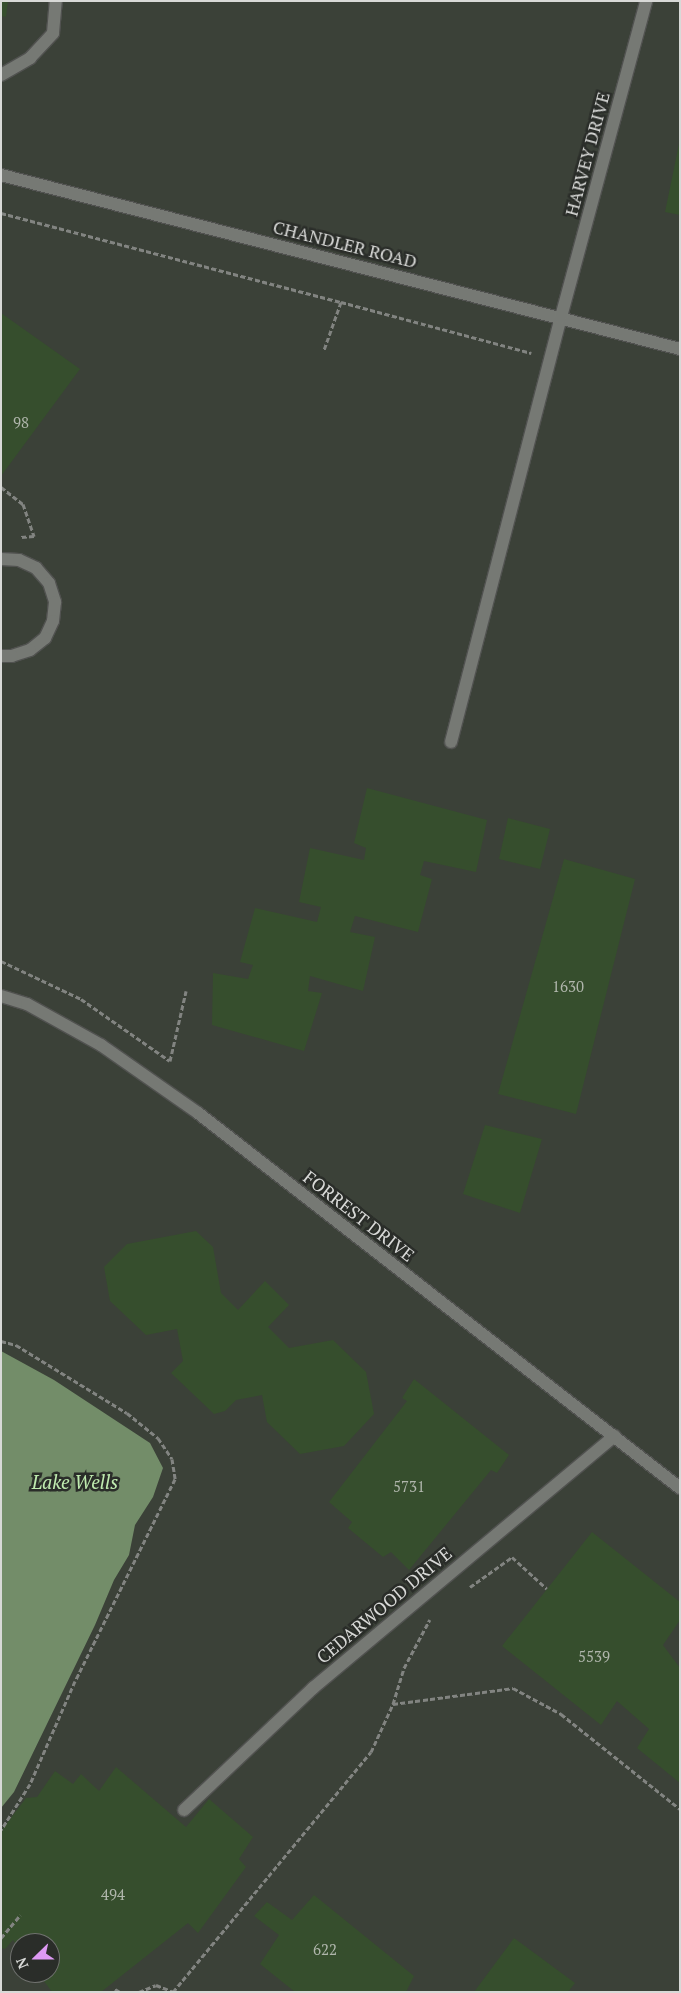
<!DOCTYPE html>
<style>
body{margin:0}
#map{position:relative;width:681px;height:1993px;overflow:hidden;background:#343733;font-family:"PT Serif",serif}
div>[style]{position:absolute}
.built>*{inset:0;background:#3b4138}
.water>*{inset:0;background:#738d69}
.building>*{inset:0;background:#364e2d}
.path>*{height:3px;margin-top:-1.5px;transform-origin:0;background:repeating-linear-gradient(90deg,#828481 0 5px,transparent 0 7.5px)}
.roads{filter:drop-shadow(1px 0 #515250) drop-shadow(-1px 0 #515250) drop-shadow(0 1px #515250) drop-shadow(0 -1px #515250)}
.lane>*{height:12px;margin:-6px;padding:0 6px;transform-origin:6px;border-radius:6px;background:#767974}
.street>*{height:12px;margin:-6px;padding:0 6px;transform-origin:6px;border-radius:6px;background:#767974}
span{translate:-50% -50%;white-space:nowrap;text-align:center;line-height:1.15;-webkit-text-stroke:5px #2a2d29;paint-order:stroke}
.number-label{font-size:15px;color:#b0b6ac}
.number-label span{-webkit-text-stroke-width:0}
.street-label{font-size:18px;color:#d8d9d7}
.water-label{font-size:19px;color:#bfebaf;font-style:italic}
.frame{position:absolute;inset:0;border:2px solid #d8d9d7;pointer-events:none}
.north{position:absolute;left:10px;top:1933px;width:50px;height:50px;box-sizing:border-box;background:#2a2d29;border:1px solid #70726f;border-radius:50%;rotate:248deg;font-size:14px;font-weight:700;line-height:20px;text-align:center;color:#d8d9d7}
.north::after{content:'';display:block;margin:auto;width:18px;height:22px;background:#dd99f3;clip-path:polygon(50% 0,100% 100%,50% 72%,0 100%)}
</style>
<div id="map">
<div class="built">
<div style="clip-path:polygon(evenodd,1px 1px,680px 1px,680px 1992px,1px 1992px,1px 1px,20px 1943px,50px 1943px,50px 1973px,20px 1973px,20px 1943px)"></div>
</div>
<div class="water">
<div style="clip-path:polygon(1px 1351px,54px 1380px,150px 1443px,163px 1468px,153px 1497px,135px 1525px,129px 1555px,114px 1580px,95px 1625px,14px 1792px,1px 1808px)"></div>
</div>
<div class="building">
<div style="clip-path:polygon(1px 1px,8px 1px,6px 17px,1px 16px)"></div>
<div style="clip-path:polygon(679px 144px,680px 144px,680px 215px,665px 212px)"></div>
<div style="clip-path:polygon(1px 313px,80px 369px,1px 476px)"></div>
<div style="clip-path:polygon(367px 788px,487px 820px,476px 872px,424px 861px,420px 875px,432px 879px,418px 932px,355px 916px,350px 932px,375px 937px,363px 991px,310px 976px,308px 991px,322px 993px,304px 1051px,212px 1025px,213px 973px,248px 979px,253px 965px,240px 962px,255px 908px,317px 922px,321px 907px,299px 902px,310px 848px,364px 860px,366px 848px,354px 843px)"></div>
<div style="clip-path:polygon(508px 818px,550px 829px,540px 869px,499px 859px)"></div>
<div style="clip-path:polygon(564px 859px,635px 879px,576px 1114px,498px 1094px)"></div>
<div style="clip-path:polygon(485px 1125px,542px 1139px,520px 1213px,463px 1194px)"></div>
<div style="clip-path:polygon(196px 1231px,213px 1247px,221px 1293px,238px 1310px,265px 1281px,289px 1305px,268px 1327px,289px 1348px,333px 1340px,366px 1372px,374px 1414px,344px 1446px,300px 1454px,267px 1422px,262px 1395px,236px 1400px,225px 1411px,214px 1414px,171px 1373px,183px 1361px,177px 1329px,146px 1335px,110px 1301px,104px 1267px,127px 1244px)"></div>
<div style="clip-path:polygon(414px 1379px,509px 1455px,497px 1473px,491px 1470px,409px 1570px,391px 1552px,383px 1557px,348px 1528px,352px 1522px,329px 1502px,407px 1401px,402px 1398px)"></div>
<div style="clip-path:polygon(592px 1532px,680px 1602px,680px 1620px,663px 1645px,680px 1668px,680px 1783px,637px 1748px,649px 1729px,617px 1701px,601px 1725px,502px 1646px)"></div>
<div style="clip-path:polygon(116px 1767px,186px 1827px,209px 1799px,253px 1837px,239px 1859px,246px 1867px,198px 1933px,188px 1923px,101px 1992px,52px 1992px,38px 1973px,50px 1973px,50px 1943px,20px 1943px,20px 1950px,13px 1940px,5px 1949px,1px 1948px,1px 1831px,26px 1798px,37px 1797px,55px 1771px,73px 1784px,81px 1774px,99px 1791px)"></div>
<div style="clip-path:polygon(314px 1895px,414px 1976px,406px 1992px,295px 1992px,260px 1964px,279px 1935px,254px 1916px,267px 1902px,292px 1920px)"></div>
<div style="clip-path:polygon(514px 1938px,575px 1983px,568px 1992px,474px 1992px)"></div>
</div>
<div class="path">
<div style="left:1px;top:213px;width:351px;rotate:14.7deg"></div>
<div style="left:341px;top:302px;width:51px;rotate:109.5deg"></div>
<div style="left:341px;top:302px;width:197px;rotate:15deg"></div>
<div style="left:1px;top:487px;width:28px;rotate:38deg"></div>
<div style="left:23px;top:504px;width:34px;rotate:71deg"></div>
<div style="left:34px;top:536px;width:13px;rotate:176deg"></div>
<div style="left:1px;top:961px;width:89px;rotate:25.4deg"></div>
<div style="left:81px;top:999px;width:108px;rotate:34.9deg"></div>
<div style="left:170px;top:1061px;width:72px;rotate:-77.1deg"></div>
<div style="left:1px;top:1341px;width:16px;rotate:15deg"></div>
<div style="left:16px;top:1345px;width:130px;rotate:31.5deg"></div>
<div style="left:127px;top:1413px;width:40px;rotate:39deg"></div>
<div style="left:158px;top:1438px;width:25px;rotate:56deg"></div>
<div style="left:172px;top:1459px;width:20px;rotate:81deg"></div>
<div style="left:175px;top:1479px;width:225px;rotate:116.3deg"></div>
<div style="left:75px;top:1681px;width:112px;rotate:113.6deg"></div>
<div style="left:30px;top:1784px;width:54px;rotate:122.2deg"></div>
<div style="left:470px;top:1587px;width:52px;rotate:-35.5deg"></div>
<div style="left:512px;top:1557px;width:47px;rotate:42.4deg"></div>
<div style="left:393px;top:1704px;width:121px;rotate:-7.6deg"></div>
<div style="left:513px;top:1688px;width:55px;rotate:28.4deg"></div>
<div style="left:561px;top:1714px;width:152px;rotate:38.6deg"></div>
<div style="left:1px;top:1938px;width:30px;rotate:-50deg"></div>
<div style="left:115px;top:1989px;width:6px;rotate:31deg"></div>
<div style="left:139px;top:1992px;width:18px;rotate:-22deg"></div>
<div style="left:156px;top:1985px;width:19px;rotate:21deg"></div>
<div style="left:173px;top:1992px;width:311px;rotate:-50.5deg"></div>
<div style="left:371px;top:1752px;width:53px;rotate:-65.4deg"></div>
<div style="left:393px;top:1704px;width:38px;rotate:-73deg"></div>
<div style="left:404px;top:1668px;width:55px;rotate:-62deg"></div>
</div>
<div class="roads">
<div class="lane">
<div style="left:1px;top:75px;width:34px;rotate:-30deg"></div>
<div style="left:30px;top:58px;width:34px;rotate:-47deg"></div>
<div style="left:53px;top:33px;width:32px;rotate:-85deg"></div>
<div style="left:1px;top:559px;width:18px;rotate:3deg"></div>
<div style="left:19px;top:560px;width:19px;rotate:25deg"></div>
<div style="left:36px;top:568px;width:20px;rotate:49deg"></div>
<div style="left:49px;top:583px;width:20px;rotate:72deg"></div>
<div style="left:55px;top:602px;width:19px;rotate:96deg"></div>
<div style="left:53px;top:621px;width:19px;rotate:115deg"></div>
<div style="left:45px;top:638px;width:19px;rotate:141deg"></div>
<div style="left:30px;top:650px;width:19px;rotate:162deg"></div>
<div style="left:12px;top:656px;width:11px;rotate:180deg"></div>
<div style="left:451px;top:742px;width:439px;rotate:-75.5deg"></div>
</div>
<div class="street">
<div style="left:1px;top:175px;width:701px;rotate:14.37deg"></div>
<div style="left:561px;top:317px;width:327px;rotate:-74.9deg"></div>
<div style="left:1px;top:996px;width:27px;rotate:17deg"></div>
<div style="left:27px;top:1004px;width:85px;rotate:29deg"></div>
<div style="left:101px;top:1045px;width:118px;rotate:35deg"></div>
<div style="left:198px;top:1113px;width:611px;rotate:37.88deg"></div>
<div style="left:184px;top:1810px;width:178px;rotate:-43.4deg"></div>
<div style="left:313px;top:1688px;width:393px;rotate:-39.9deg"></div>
</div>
</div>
<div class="number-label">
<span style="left:21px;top:423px">98</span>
<span style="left:568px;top:987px">1630</span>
<span style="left:409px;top:1487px">5731</span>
<span style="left:594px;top:1657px">5539</span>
<span style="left:113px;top:1895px">494</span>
<span style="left:325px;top:1950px">622</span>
</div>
<div class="street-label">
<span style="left:587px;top:154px;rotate:-75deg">HARVEY DRIVE</span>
<span style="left:345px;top:244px;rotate:14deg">CHANDLER ROAD</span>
<span style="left:359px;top:1216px;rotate:38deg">FORREST DRIVE</span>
<span style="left:384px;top:1605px;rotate:-40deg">CEDARWOOD DRIVE</span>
</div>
<div class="water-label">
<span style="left:75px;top:1482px">Lake Wells</span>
</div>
<div class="frame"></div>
<div class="north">N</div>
</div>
